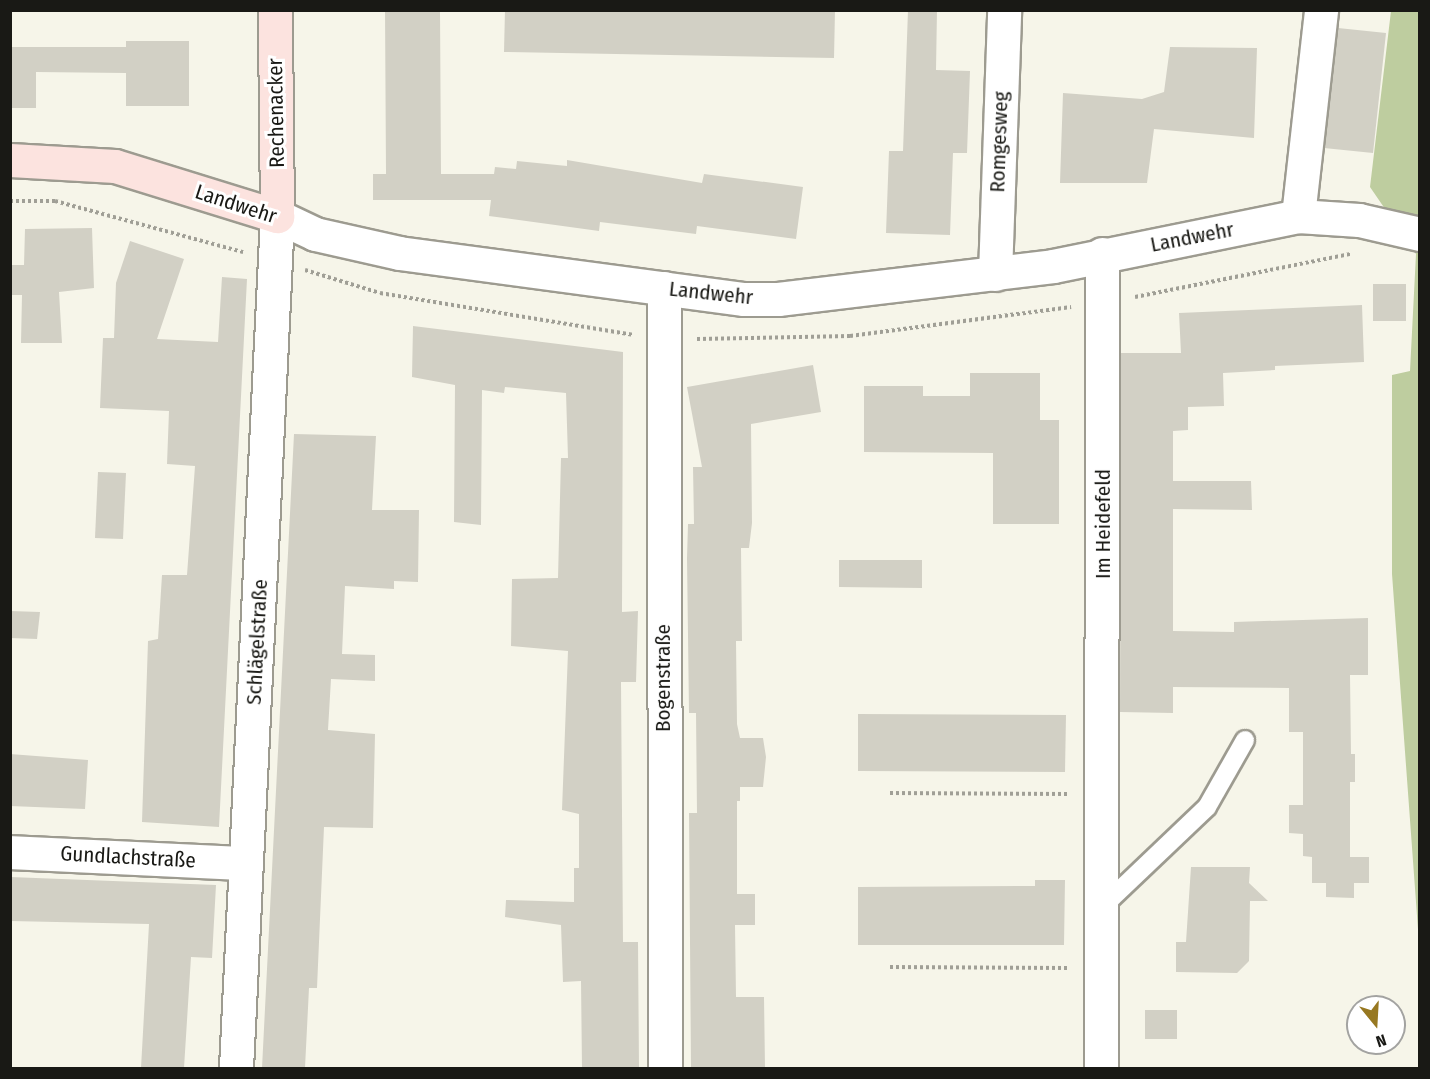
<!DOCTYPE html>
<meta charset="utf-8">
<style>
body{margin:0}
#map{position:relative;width:1430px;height:1079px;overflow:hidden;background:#f6f5e9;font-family:"Fira Sans Condensed",sans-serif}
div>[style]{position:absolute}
.green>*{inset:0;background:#becd9f}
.building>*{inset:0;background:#d2d0c5}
.path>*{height:4px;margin-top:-2px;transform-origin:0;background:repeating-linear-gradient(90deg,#a09f96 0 3px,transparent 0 6px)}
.roads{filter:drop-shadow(2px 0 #9d9b90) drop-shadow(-2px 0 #9d9b90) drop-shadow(0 2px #9d9b90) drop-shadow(0 -2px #9d9b90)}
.lane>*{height:18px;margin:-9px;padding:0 9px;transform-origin:9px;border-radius:9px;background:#fff}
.street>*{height:33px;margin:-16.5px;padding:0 16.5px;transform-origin:16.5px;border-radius:16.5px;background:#fff}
.secondary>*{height:33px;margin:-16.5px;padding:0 16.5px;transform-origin:16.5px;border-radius:16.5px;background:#fce3df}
span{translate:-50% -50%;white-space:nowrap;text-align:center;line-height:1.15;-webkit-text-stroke:6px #fff;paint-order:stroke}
.street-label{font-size:21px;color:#191915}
.frame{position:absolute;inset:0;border:12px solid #191915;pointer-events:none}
.north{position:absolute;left:1346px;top:995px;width:60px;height:60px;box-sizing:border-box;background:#fff;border:2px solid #a3a3a1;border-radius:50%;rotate:162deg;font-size:16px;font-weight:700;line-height:24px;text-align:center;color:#191915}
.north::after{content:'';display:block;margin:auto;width:21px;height:27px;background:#977821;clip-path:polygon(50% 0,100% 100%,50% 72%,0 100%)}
</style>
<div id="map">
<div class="green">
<div style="clip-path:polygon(1391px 11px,1419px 11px,1419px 943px,1392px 574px,1392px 375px,1410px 371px,1416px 254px,1370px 187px)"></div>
</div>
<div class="building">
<div style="clip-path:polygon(385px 10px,440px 10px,441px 174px,494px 174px,495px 167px,516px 169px,517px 161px,567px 166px,567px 160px,702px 183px,704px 174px,803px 187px,796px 239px,697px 226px,696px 234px,600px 222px,599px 231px,489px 216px,491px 200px,373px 200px,373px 174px,386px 174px)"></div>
<div style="clip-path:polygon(505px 10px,835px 10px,834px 58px,504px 52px)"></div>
<div style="clip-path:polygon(908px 10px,937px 10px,936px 70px,970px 71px,967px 153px,953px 153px,950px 235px,886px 233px,889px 151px,903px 151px)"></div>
<div style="clip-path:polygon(1338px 28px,1386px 33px,1373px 153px,1324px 148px)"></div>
<div style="clip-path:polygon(126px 41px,189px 41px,189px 106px,126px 106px,126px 73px,36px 72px,36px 108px,10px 108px,10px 47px,126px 47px)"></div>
<div style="clip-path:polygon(1170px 47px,1257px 48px,1254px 138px,1154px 129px,1147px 183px,1060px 183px,1063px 93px,1142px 99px,1164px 92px)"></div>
<div style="clip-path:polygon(92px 228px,94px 288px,59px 292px,62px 343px,21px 343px,22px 295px,10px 295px,10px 265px,24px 265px,25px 229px)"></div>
<div style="clip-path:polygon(130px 241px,184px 259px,157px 339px,218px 342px,222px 277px,247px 279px,219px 827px,142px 822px,148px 641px,158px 639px,162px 575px,187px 575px,195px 466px,167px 464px,169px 411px,100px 408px,103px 338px,114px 338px,116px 283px)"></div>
<div style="clip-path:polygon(1373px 284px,1406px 284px,1406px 321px,1373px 321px)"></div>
<div style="clip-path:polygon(1362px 305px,1364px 362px,1275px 366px,1275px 370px,1223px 373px,1224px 406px,1188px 407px,1188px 430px,1173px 431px,1173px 481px,1251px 481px,1252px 510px,1173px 509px,1173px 631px,1234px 632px,1234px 622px,1368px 618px,1368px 675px,1350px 675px,1351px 754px,1355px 754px,1355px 782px,1350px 782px,1350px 857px,1369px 857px,1369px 883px,1354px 883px,1354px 898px,1326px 897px,1326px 883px,1312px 883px,1312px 857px,1303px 856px,1303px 834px,1289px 833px,1289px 805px,1303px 805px,1303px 732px,1289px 732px,1289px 688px,1173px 687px,1173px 713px,1120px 712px,1121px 353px,1181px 353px,1179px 313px)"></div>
<div style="clip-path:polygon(413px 326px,623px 352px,622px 612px,638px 611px,636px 682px,621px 682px,623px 942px,638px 942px,639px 1068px,582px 1068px,581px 981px,563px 982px,561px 925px,505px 917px,506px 900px,574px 902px,574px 868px,579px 868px,579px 814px,562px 810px,568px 651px,511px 646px,512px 579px,558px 578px,561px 458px,568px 458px,566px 393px,505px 387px,504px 393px,482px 390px,481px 525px,454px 522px,455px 385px,412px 377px)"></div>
<div style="clip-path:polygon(813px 365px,821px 412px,751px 424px,752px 523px,749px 548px,741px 548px,742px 641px,736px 641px,737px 724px,740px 738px,763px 738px,766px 757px,763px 787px,740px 787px,740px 801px,737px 801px,737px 894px,755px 894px,755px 925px,735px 925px,736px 997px,764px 997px,765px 1068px,691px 1068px,689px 813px,697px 813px,696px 713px,689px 713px,687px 558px,688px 524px,694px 524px,693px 467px,702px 467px,687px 387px)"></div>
<div style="clip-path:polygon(970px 373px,1040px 373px,1040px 420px,1059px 420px,1059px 524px,993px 524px,993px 453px,864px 452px,864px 386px,923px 386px,923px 396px,970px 396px)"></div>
<div style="clip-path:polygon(294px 434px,376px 436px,372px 510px,419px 510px,418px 582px,394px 581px,394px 589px,345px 586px,342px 654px,375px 655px,375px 681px,331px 679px,328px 730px,375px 734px,373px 828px,324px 827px,317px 988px,309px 988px,305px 1068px,262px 1068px)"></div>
<div style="clip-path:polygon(98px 472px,126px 473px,123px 539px,95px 538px)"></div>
<div style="clip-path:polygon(839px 560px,922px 560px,922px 588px,839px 587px)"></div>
<div style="clip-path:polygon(10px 611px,40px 612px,37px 639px,10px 638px)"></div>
<div style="clip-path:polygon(858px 714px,1066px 715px,1065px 772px,858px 771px)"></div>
<div style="clip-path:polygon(10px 754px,88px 760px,85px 809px,10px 806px)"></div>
<div style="clip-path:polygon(1191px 867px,1250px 867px,1249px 883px,1268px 901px,1250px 901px,1249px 961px,1237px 973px,1176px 972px,1176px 942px,1186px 942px)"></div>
<div style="clip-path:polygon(10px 877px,216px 885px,212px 958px,191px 957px,184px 1068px,141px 1068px,149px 924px,10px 921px)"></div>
<div style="clip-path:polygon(1035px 880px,1065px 880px,1064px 945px,858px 945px,858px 887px,1035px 886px)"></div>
<div style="clip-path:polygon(1145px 1010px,1177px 1010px,1177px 1039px,1145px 1039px)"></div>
</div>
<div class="path">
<div style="left:10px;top:201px;width:45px"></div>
<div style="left:55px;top:201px;width:195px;rotate:15.2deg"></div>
<div style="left:305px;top:270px;width:78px;rotate:17deg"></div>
<div style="left:380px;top:293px;width:256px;rotate:9.4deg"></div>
<div style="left:1135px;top:297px;width:220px;rotate:-11.3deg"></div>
<div style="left:697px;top:339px;width:153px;rotate:-1.1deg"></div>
<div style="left:850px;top:336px;width:223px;rotate:-7.5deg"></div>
<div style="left:890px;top:793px;width:179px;rotate:0.3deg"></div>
<div style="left:890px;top:967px;width:180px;rotate:0.3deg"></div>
</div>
<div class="roads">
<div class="lane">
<div style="left:1101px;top:908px;width:146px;rotate:-43.6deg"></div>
<div style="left:1207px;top:807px;width:77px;rotate:-60.4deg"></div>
</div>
<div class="street">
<div style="left:1298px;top:216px;width:207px;rotate:-83.6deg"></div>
<div style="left:995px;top:274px;width:264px;rotate:-88deg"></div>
<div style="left:664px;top:288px;width:780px;rotate:89.93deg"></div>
<div style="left:10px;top:852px;width:236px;rotate:2.7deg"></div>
<div style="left:236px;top:1068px;width:853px;rotate:-87.24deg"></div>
<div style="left:277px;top:216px;width:42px;rotate:25.3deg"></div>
<div style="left:315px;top:234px;width:86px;rotate:12.7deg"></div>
<div style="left:399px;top:253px;width:348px;rotate:7.6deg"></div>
<div style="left:744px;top:299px;width:34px"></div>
<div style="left:778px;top:299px;width:277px;rotate:-6.8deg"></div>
<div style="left:1053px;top:266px;width:250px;rotate:-11.5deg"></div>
<div style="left:1298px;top:216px;width:61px;rotate:3.8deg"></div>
<div style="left:1359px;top:220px;width:63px;rotate:12.9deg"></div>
<div style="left:1101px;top:1068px;width:814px;rotate:-89.93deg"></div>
</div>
<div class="secondary">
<div style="left:10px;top:160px;width:105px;rotate:3.3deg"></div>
<div style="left:115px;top:166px;width:170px;rotate:17.2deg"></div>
<div style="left:277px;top:216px;width:206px;rotate:-90.6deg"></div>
</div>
</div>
<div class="street-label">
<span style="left:276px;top:113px;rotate:-91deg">Rechenacker</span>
<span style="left:999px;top:142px;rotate:-88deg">Romgesweg</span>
<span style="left:236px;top:204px;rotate:18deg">Landwehr</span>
<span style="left:1192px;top:237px;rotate:-11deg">Landwehr</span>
<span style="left:711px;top:293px;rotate:6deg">Landwehr</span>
<span style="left:1103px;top:524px;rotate:-90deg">Im Heidefeld</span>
<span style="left:257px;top:642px;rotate:-87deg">Schlägelstraße</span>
<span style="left:663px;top:678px;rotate:-90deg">Bogenstraße</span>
<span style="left:128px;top:857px;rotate:3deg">Gundlachstraße</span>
</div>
<div class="frame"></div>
<div class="north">N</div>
</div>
